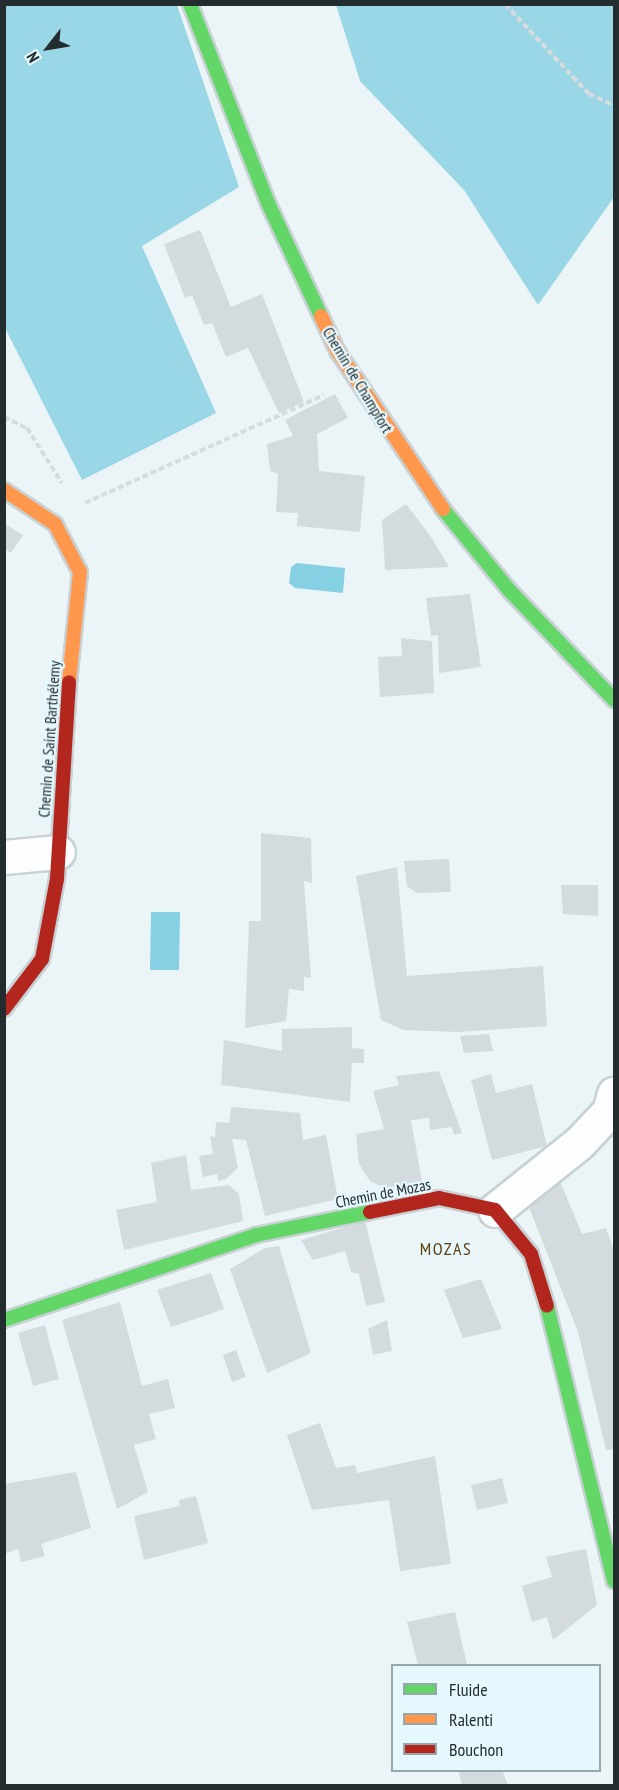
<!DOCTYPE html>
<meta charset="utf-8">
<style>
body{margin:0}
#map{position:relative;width:619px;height:1790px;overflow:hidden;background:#ebf4f7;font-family:"PT Sans Narrow",sans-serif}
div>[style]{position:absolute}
.forest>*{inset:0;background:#9ad7e6}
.water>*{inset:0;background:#86d0e3}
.building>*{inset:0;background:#d3dbde}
.path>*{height:4px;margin-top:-2px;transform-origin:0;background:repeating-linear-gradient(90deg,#d8dbdd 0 6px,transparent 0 9px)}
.roads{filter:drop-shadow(2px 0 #c8d1d4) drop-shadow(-2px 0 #c8d1d4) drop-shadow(0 2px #c8d1d4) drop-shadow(0 -2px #c8d1d4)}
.street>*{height:33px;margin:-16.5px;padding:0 16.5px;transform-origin:16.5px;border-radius:16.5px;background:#fcfdfe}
.fast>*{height:14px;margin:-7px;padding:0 7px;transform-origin:7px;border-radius:7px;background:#63d668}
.slow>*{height:14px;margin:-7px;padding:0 7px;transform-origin:7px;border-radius:7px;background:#ff974d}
.jam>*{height:14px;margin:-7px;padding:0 7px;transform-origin:7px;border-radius:7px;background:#b3261e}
span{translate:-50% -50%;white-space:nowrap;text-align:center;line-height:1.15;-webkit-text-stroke:4.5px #e5f8fd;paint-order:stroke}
.street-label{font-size:16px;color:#232c2e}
.neighbourhood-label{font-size:18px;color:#633d0c;letter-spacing:1.5px}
.frame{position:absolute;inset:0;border:6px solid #232c2e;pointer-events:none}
.legend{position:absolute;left:391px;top:1664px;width:210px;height:108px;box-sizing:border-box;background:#e5f8fd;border:2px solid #97a6aa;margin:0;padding:8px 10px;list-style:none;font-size:18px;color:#232c2e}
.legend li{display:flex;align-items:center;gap:12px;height:30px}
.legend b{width:30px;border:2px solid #97a6aa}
.north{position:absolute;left:18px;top:18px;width:60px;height:60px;-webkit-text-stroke:4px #e5f8fd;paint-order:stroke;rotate:239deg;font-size:16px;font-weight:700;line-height:24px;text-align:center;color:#232c2e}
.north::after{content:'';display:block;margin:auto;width:21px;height:27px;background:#232c2e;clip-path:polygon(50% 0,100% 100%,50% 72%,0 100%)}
</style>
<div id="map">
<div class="forest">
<div style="clip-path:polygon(5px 5px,177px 5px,239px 187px,142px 246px,216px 413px,82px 480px,5px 328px)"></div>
<div style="clip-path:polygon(336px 5px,614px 5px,614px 197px,538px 305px,464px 190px,360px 81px)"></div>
</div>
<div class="water">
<div style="clip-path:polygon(297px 563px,345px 568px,343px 593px,295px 588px,289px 583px,291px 567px)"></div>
<div style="clip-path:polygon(151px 912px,180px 912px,179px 970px,150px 970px)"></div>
</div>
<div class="building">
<div style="clip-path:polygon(200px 230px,231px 307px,262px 294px,304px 402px,279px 413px,248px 348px,226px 357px,212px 323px,204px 325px,192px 295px,185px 298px,164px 244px)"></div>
<div style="clip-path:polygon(335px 394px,348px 418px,317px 434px,319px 471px,365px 476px,360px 532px,297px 526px,298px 513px,276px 512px,278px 474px,270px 471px,267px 444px,293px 436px,285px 420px)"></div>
<div style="clip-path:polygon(406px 504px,431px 537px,449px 567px,385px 570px,382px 520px)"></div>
<div style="clip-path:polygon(4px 523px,23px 535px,11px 553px,4px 549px)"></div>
<div style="clip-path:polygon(470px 594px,481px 667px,439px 673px,438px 635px,431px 636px,426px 598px)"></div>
<div style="clip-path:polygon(401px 638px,432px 641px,434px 693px,380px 697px,378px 657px,402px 656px)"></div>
<div style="clip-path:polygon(261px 833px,311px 838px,312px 883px,304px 881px,311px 978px,304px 977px,304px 991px,289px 989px,286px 1021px,245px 1028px,249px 921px,261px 921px)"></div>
<div style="clip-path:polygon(449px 859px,451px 892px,417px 893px,407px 886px,404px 861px)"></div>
<div style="clip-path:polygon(397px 867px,407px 976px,543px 966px,547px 1026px,458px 1032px,403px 1030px,381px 1020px,356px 876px)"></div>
<div style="clip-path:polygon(561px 885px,598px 885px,598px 916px,563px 914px)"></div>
<div style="clip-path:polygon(352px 1027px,352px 1048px,364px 1049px,364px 1063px,352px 1063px,350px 1102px,221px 1085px,224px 1040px,282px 1051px,282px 1029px)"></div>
<div style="clip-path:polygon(489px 1034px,493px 1051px,464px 1053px,460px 1036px)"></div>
<div style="clip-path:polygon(439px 1071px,462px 1133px,454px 1135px,452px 1127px,430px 1130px,429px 1118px,411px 1120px,422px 1181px,384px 1188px,370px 1181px,359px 1164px,356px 1134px,384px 1129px,373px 1091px,399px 1085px,396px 1076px)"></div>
<div style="clip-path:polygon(491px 1074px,496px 1093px,532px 1084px,547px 1146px,492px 1160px,471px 1080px)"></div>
<div style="clip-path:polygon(231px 1107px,300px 1113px,303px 1140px,326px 1135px,338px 1199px,265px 1216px,246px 1140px,232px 1139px,238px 1168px,226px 1179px,218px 1181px,217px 1174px,203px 1177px,199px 1156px,213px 1154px,210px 1136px,215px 1137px,216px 1122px,229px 1123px)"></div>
<div style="clip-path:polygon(186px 1155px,191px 1190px,229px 1185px,239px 1194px,243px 1221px,124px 1250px,116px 1210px,157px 1202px,151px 1163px)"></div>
<div style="clip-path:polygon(560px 1181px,582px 1234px,606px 1228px,614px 1251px,614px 1449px,606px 1450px,578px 1332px,525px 1197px)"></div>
<div style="clip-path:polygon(365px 1221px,385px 1302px,366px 1306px,359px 1274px,351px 1272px,345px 1251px,313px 1260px,301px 1240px)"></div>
<div style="clip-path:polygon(279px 1246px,311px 1353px,267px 1373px,230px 1269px,265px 1248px)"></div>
<div style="clip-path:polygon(211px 1273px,224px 1309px,171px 1327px,157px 1290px)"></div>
<div style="clip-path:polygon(481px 1279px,502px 1329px,463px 1338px,444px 1290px)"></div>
<div style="clip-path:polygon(120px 1302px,142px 1386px,168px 1379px,175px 1408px,149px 1414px,156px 1439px,134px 1445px,148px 1492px,117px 1509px,62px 1320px)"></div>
<div style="clip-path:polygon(387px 1320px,392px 1351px,373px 1355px,368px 1329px)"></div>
<div style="clip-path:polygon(45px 1325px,59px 1379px,33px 1386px,18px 1333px)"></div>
<div style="clip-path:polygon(236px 1350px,246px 1377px,232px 1382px,223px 1355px)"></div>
<div style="clip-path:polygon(320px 1423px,336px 1468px,355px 1465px,357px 1473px,435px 1456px,451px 1564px,400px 1571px,389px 1500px,312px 1510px,287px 1435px)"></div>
<div style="clip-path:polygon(76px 1472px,91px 1528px,41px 1544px,45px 1556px,21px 1562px,18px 1549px,4px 1554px,4px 1484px)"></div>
<div style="clip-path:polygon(502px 1478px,508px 1503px,477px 1510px,471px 1485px)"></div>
<div style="clip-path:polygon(196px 1496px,208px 1543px,144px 1560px,134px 1516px,180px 1506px,179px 1500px)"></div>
<div style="clip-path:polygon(586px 1549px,597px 1605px,553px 1640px,547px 1617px,532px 1622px,522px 1586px,552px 1577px,546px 1557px)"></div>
<div style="clip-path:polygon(455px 1612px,467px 1665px,418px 1665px,407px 1622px)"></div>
<div style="clip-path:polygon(458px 1770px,502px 1770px,508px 1785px,462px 1785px)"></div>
</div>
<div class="path">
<div style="left:505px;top:4px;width:123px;rotate:47deg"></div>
<div style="left:589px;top:94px;width:27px;rotate:24deg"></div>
<div style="left:4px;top:417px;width:25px;rotate:26deg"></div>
<div style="left:27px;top:428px;width:65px;rotate:57.5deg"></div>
<div style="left:85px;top:503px;width:262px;rotate:-24.3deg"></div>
</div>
<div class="roads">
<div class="street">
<div style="left:4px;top:857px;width:54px;rotate:-5.3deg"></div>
<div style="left:495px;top:1210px;width:107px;rotate:-38.6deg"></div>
<div style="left:579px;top:1143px;width:44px;rotate:-46.8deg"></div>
<div style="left:609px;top:1111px;width:18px;rotate:-74deg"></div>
</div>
<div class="fast">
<div style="left:190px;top:4px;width:214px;rotate:68.6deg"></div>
<div style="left:268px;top:203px;width:125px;rotate:64.9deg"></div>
<div style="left:443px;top:509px;width:104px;rotate:50.8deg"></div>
<div style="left:509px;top:590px;width:152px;rotate:46.3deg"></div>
<div style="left:547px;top:1306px;width:283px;rotate:76.3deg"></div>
<div style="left:4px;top:1320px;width:266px;rotate:-18.6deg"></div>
<div style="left:256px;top:1235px;width:116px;rotate:-11.4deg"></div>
</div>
<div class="slow">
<div style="left:321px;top:316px;width:40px;rotate:65deg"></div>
<div style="left:338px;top:352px;width:189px;rotate:56.2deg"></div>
<div style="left:4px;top:490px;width:61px;rotate:33.7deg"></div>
<div style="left:55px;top:524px;width:54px;rotate:62.5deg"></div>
<div style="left:80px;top:572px;width:111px;rotate:95.7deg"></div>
</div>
<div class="jam">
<div style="left:4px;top:1009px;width:63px;rotate:-52.8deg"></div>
<div style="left:42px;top:959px;width:81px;rotate:-79.4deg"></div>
<div style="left:57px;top:879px;width:197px;rotate:-86.5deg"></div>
<div style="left:370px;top:1212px;width:70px;rotate:-11.5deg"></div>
<div style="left:439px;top:1198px;width:57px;rotate:12.1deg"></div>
<div style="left:495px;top:1210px;width:57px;rotate:50.7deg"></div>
<div style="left:531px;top:1254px;width:54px;rotate:72.9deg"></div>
</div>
</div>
<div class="street-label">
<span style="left:358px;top:380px;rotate:59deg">Chemin de Champfort</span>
<span style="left:49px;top:739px;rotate:-86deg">Chemin de Saint Barthélemy</span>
<span style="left:383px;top:1193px;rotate:-11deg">Chemin de Mozas</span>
</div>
<div class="neighbourhood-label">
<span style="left:446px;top:1249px">MOZAS</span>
</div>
<div class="frame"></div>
<ul class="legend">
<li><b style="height:8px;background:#63d668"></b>Fluide</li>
<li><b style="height:8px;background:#ff974d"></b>Ralenti</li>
<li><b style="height:8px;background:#b3261e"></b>Bouchon</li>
</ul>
<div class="north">N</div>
</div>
